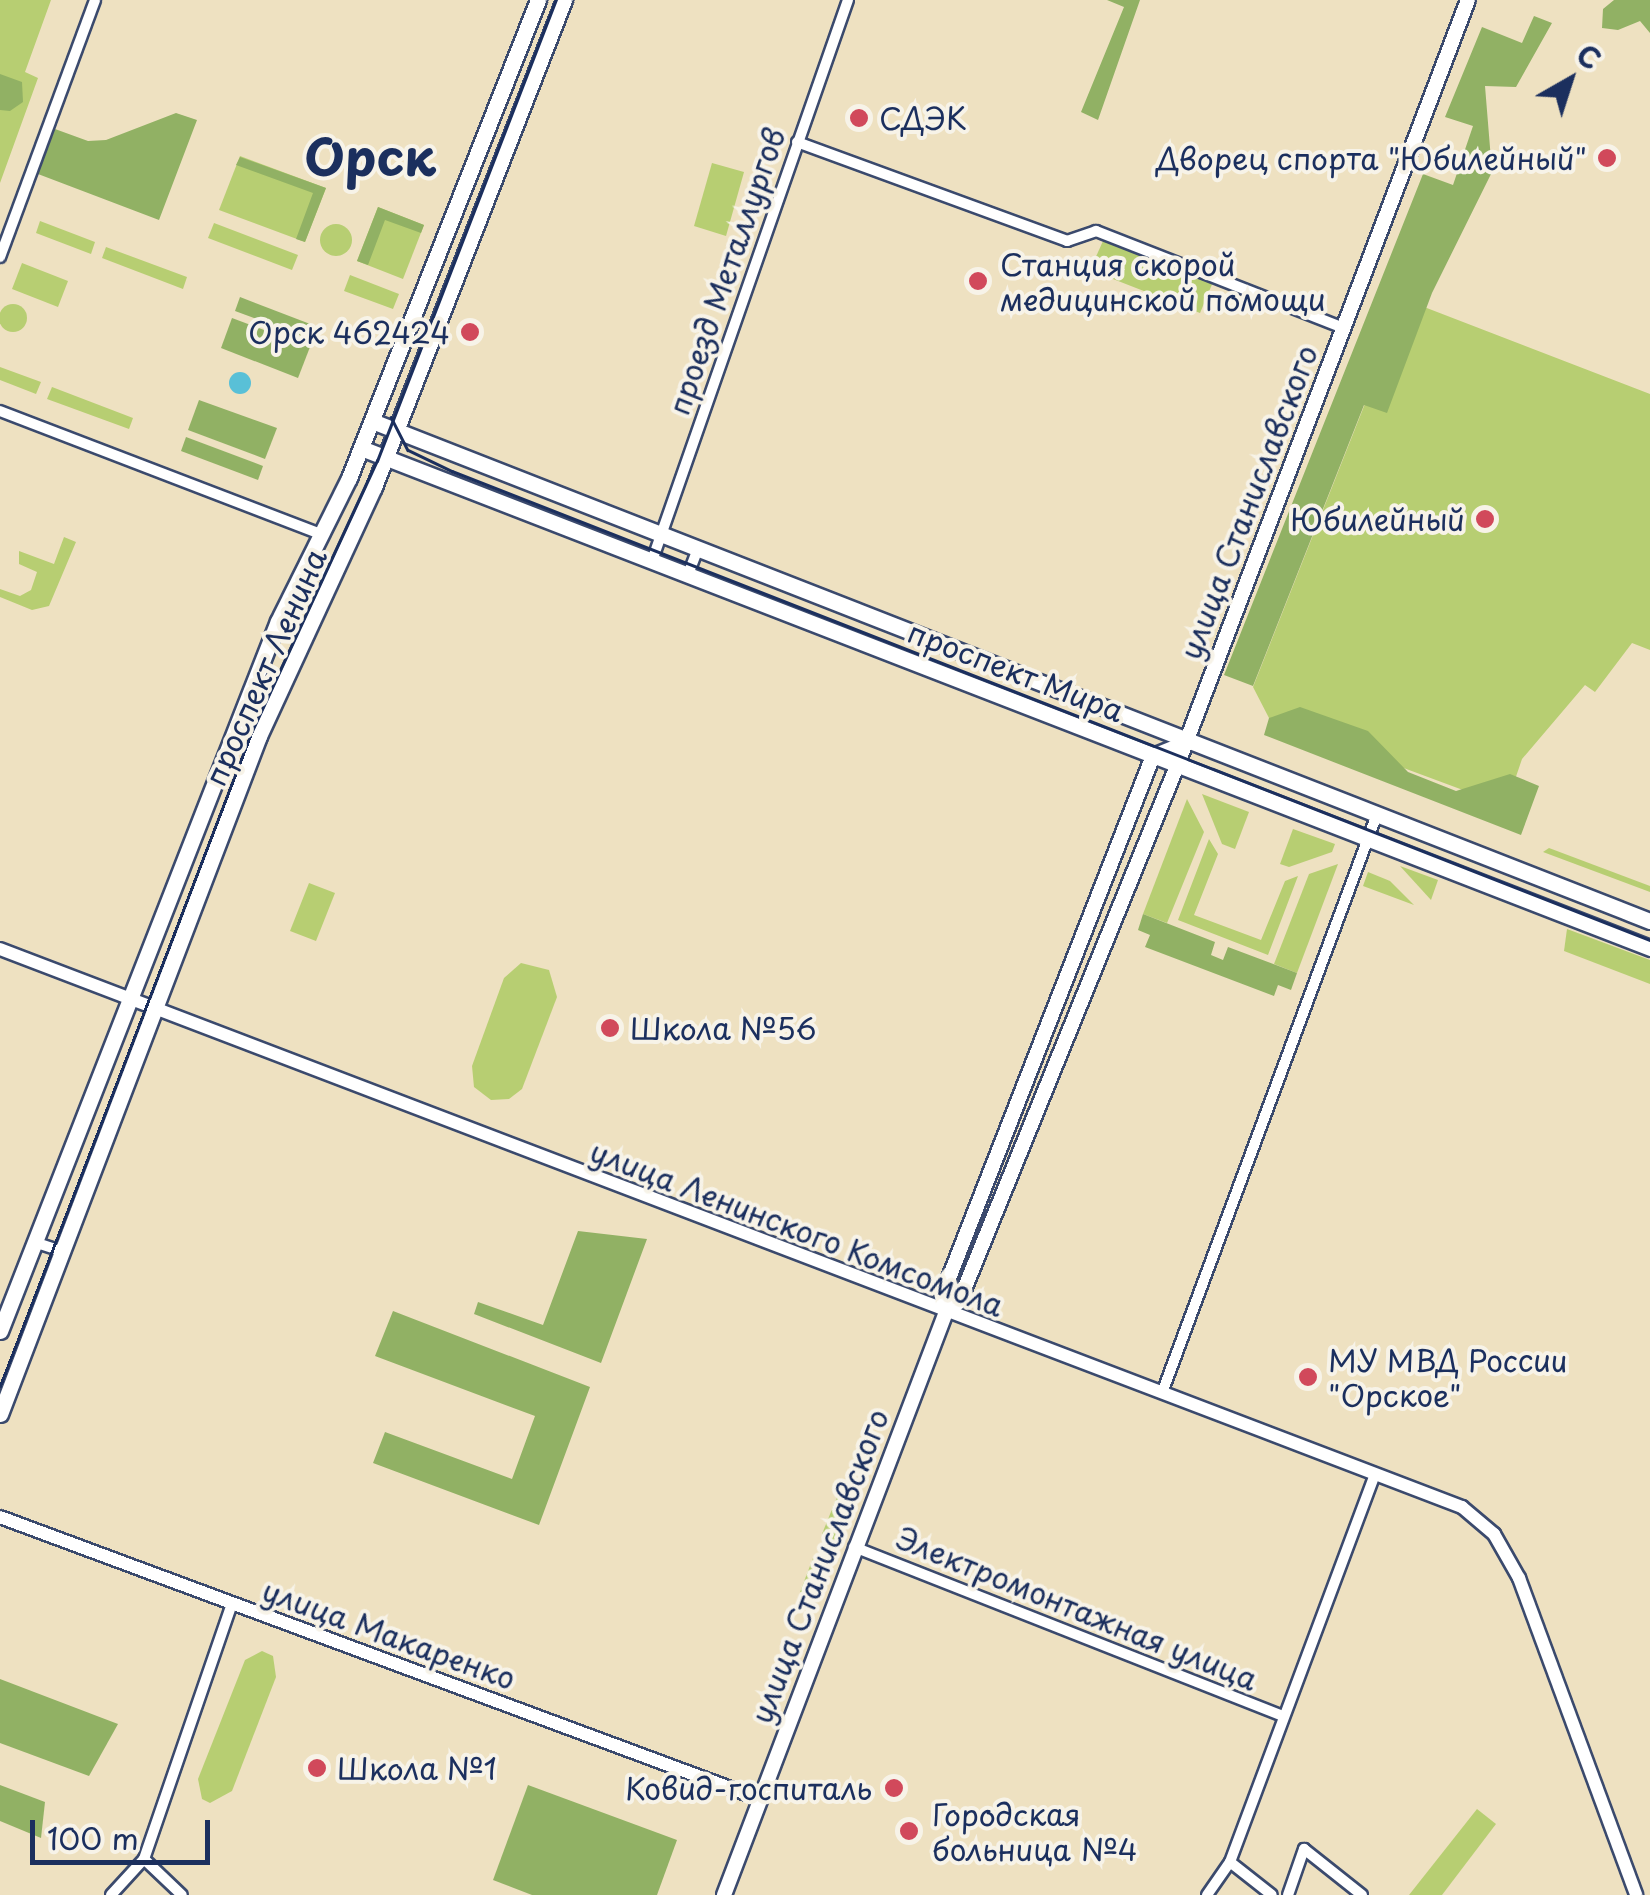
<!DOCTYPE html>
<meta charset="utf-8">
<style>
body{margin:0}
#map{position:relative;width:1650px;height:1895px;overflow:hidden;background:#eee1c1;font-family:"Playpen Sans",sans-serif}
div>[style]{position:absolute}
.green>*{inset:0;background:#b7ce72}
.round{border-radius:50%}
.forest>*{inset:0;background:#91b164}
.water>*{inset:0;background:#59c0d7}
.roads{filter:drop-shadow(2px 0 #3b4a6d) drop-shadow(-2px 0 #3b4a6d) drop-shadow(0 2px #3b4a6d) drop-shadow(0 -2px #3b4a6d)}
.minor>*{height:10px;margin:-5px;padding:0 5px;transform-origin:5px;border-radius:5px;background:#fff}
.tertiary>*{height:12px;margin:-6px;padding:0 6px;transform-origin:6px;border-radius:6px;background:#fff}
.secondary>*{height:14px;margin:-7px;padding:0 7px;transform-origin:7px;border-radius:7px;background:#fff}
.primary>*{height:15px;margin:-7.5px;padding:0 7.5px;transform-origin:7.5px;border-radius:7.5px;background:#fff}
.tram>*{height:2.5px;margin:-1.25px;padding:0 1.25px;transform-origin:1.25px;border-radius:1.25px;background:#1b2f5e}
.dots>*{width:28px;height:28px;translate:-50% -50%;box-sizing:border-box;border:5px solid #f7f3e8;border-radius:50%}
span{translate:-50% -50%;white-space:nowrap;text-align:center;line-height:1.15;-webkit-text-stroke:8px #f7f3e8;paint-order:stroke}
.poi-label{font-size:30px;color:#1b2f5e}
.left{translate:0 -50%;text-align:left}
.right{translate:-100% -50%;text-align:right}
.street-label{font-size:30px;color:#1b2f5e}
.town-label{font-size:50px;color:#1b2f5e;font-weight:700}
.north{position:absolute;left:1520px;top:30px;width:100px;height:100px;-webkit-text-stroke:8px #f7f3e8;paint-order:stroke;rotate:39deg;font-size:28px;font-weight:700;line-height:40px;text-align:center;color:#1b2f5e}
.north::after{content:'';display:block;margin:auto;width:35px;height:45px;background:#1b2f5e;clip-path:polygon(50% 0,100% 100%,50% 72%,0 100%)}
.scale{position:absolute;left:30px;top:1820px;width:180px;height:45px;box-sizing:border-box;border:5px solid #1b2f5e;border-top:0;padding-left:12px;font-size:30px;line-height:35px;white-space:nowrap;color:#1b2f5e;-webkit-text-stroke:8px #f7f3e8;paint-order:stroke}
</style>
<div id="map">
<div class="green">
<div style="clip-path:polygon(0 0,51px 0,25px 72px,38px 78px,0 183px)"></div>
<div style="clip-path:polygon(240px 156px,326px 188px,305px 242px,219px 210px)"></div>
<div style="clip-path:polygon(712px 163px,744px 172px,726px 236px,694px 226px)"></div>
<div style="clip-path:polygon(378px 207px,424px 225px,403px 279px,357px 261px)"></div>
<div style="clip-path:polygon(40px 221px,95px 242px,91px 254px,36px 233px)"></div>
<div style="clip-path:polygon(214px 223px,298px 255px,292px 270px,208px 238px)"></div>
<div class="round" style="left:320px;top:224px;width:32px;height:32px"></div>
<div style="clip-path:polygon(1103px 241px,1213px 282px,1200px 313px,1090px 270px)"></div>
<div style="clip-path:polygon(106px 247px,187px 277px,183px 289px,102px 258px)"></div>
<div style="clip-path:polygon(22px 263px,68px 281px,58px 307px,12px 289px)"></div>
<div style="clip-path:polygon(350px 275px,399px 294px,393px 309px,344px 291px)"></div>
<div style="clip-path:polygon(1406px 300px,1650px 394px,1650px 650px,1632px 643px,1595px 692px,1585px 685px,1522px 759px,1506px 806px,1269px 718px,1253px 687px)"></div>
<div class="round" style="left:-1px;top:304px;width:28px;height:28px"></div>
<div style="clip-path:polygon(0 367px,41px 382px,36px 394px,0 380px)"></div>
<div style="clip-path:polygon(52px 387px,133px 418px,129px 429px,47px 399px)"></div>
<div style="clip-path:polygon(64px 537px,76px 542px,49px 606px,32px 610px,0 597px,0 589px,20px 596px,31px 590px,37px 572px,19px 564px,19px 551px,54px 564px)"></div>
<div style="clip-path:polygon(1202px 794px,1249px 812px,1235px 849px,1222px 844px)"></div>
<div style="clip-path:polygon(1187px 799px,1204px 832px,1167px 923px,1143px 914px)"></div>
<div style="clip-path:polygon(1293px 829px,1335px 844px,1332px 852px,1289px 867px,1280px 864px)"></div>
<div style="clip-path:polygon(1209px 839px,1218px 854px,1194px 915px,1261px 940px,1285px 881px,1298px 876px,1268px 955px,1178px 920px)"></div>
<div style="clip-path:polygon(1549px 848px,1650px 886px,1650px 892px,1543px 852px)"></div>
<div style="clip-path:polygon(1338px 864px,1297px 973px,1274px 964px,1309px 874px)"></div>
<div style="clip-path:polygon(1400px 866px,1438px 880px,1431px 900px)"></div>
<div style="clip-path:polygon(1368px 872px,1390px 881px,1414px 905px,1363px 886px)"></div>
<div style="clip-path:polygon(309px 883px,335px 893px,316px 941px,290px 931px)"></div>
<div style="clip-path:polygon(1567px 929px,1650px 960px,1650px 984px,1564px 951px)"></div>
<div style="clip-path:polygon(521px 963px,549px 970px,557px 997px,522px 1089px,509px 1099px,491px 1100px,474px 1087px,472px 1066px,504px 978px)"></div>
<div style="clip-path:polygon(837px 1497px,853px 1504px,835px 1548px,822px 1534px)"></div>
<div style="clip-path:polygon(824px 1553px,832px 1556px,816px 1597px,800px 1592px,813px 1558px,821px 1561px)"></div>
<div style="clip-path:polygon(262px 1651px,273px 1656px,276px 1677px,232px 1791px,210px 1803px,202px 1799px,198px 1779px,245px 1660px)"></div>
<div style="clip-path:polygon(1477px 1809px,1496px 1824px,1442px 1895px,1409px 1895px)"></div>
</div>
<div class="forest">
<div style="clip-path:polygon(1107px 0,1140px 0,1098px 120px,1081px 112px,1124px 7px)"></div>
<div style="clip-path:polygon(1614px 0,1650px 0,1650px 33px,1640px 21px,1618px 30px,1602px 28px,1603px 9px)"></div>
<div style="clip-path:polygon(1534px 16px,1552px 23px,1516px 87px,1485px 86px,1492px 172px,1432px 293px,1387px 413px,1364px 405px,1253px 686px,1224px 675px,1423px 174px,1453px 185px,1473px 126px,1445px 117px,1482px 27px,1522px 43px)"></div>
<div style="clip-path:polygon(0 74px,22px 82px,23px 102px,10px 111px,0 110px)"></div>
<div style="clip-path:polygon(176px 113px,197px 120px,159px 220px,38px 174px,55px 129px,88px 141px,106px 140px)"></div>
<div style="clip-path:polygon(240px 157px,326px 188px,305px 242px,296px 239px,313px 193px,236px 165px)"></div>
<div style="clip-path:polygon(378px 207px,424px 225px,421px 233px,385px 220px,368px 265px,357px 261px)"></div>
<div style="clip-path:polygon(240px 297px,318px 327px,313px 340px,235px 311px)"></div>
<div style="clip-path:polygon(232px 318px,310px 347px,298px 378px,221px 348px)"></div>
<div style="clip-path:polygon(199px 400px,277px 428px,265px 459px,188px 430px)"></div>
<div style="clip-path:polygon(186px 437px,263px 466px,258px 480px,181px 451px)"></div>
<div style="clip-path:polygon(1300px 707px,1368px 731px,1408px 772px,1456px 791px,1510px 774px,1539px 786px,1521px 835px,1264px 735px,1269px 718px)"></div>
<div style="clip-path:polygon(1143px 914px,1215px 942px,1211px 955px,1223px 960px,1228px 947px,1297px 973px,1291px 990px,1278px 985px,1274px 996px,1145px 947px,1150px 935px,1138px 930px)"></div>
<div style="clip-path:polygon(578px 1231px,647px 1239px,601px 1363px,474px 1314px,478px 1302px,543px 1325px)"></div>
<div style="clip-path:polygon(393px 1311px,590px 1387px,539px 1525px,373px 1463px,385px 1432px,512px 1479px,535px 1416px,375px 1356px)"></div>
<div style="clip-path:polygon(0 1679px,118px 1724px,89px 1776px,0 1743px)"></div>
<div style="clip-path:polygon(0 1785px,45px 1802px,41px 1838px,0 1821px)"></div>
<div style="clip-path:polygon(528px 1785px,677px 1840px,657px 1895px,532px 1895px,493px 1880px)"></div>
</div>
<div class="water">
<div class="round" style="left:229px;top:372px;width:22px;height:22px"></div>
</div>
<div class="roads">
<div class="minor">
<div style="left:797px;top:142px;width:288px;rotate:20.1deg"></div>
<div style="left:1067px;top:241px;width:31px;rotate:-19deg"></div>
<div style="left:1096px;top:231px;width:265px;rotate:21.4deg"></div>
<div style="left:0;top:257px;width:274px;rotate:-69.7deg"></div>
<div style="left:0;top:411px;width:346px;rotate:21deg"></div>
<div style="left:653px;top:558px;width:591px;rotate:-70.74deg"></div>
<div style="left:308px;top:569px;width:28px;rotate:18deg"></div>
<div style="left:689px;top:572px;width:26px;rotate:-69deg"></div>
<div style="left:278px;top:621px;width:30px;rotate:26deg"></div>
<div style="left:34px;top:1242px;width:32px;rotate:18deg"></div>
<div style="left:1162px;top:1393px;width:614px;rotate:-69.62deg"></div>
<div style="left:854px;top:1547px;width:459px;rotate:21.5deg"></div>
<div style="left:144px;top:1859px;width:52px;rotate:43.5deg"></div>
<div style="left:1230px;top:1862px;width:53px;rotate:38.2deg"></div>
<div style="left:111px;top:1895px;width:49px;rotate:-47.5deg"></div>
<div style="left:144px;top:1859px;width:271px;rotate:-71deg"></div>
<div style="left:1207px;top:1895px;width:40px;rotate:-55.1deg"></div>
<div style="left:1230px;top:1862px;width:414px;rotate:-69.5deg"></div>
<div style="left:1288px;top:1895px;width:49px;rotate:-70.8deg"></div>
<div style="left:1304px;top:1849px;width:74px;rotate:38.4deg"></div>
</div>
<div class="tertiary">
<div style="left:0;top:949px;width:1565px;rotate:20.89deg"></div>
<div style="left:1462px;top:1507px;width:42px;rotate:40.2deg"></div>
<div style="left:1494px;top:1534px;width:51px;rotate:60.4deg"></div>
<div style="left:1519px;top:1578px;width:338px;rotate:69.7deg"></div>
<div style="left:0;top:1517px;width:811px;rotate:20.36deg"></div>
</div>
<div class="secondary">
<div style="left:946px;top:1312px;width:16px;rotate:-104deg"></div>
<div style="left:942px;top:1296px;width:580px;rotate:-68.66deg"></div>
<div style="left:1153px;top:756px;width:35px;rotate:-22deg"></div>
<div style="left:724px;top:1895px;width:624px;rotate:-69.15deg"></div>
<div style="left:946px;top:1312px;width:16px;rotate:-38deg"></div>
<div style="left:959px;top:1302px;width:579px;rotate:-67.87deg"></div>
<div style="left:1177px;top:766px;width:819px;rotate:-69.2deg"></div>
</div>
<div class="primary">
<div style="left:372px;top:421px;width:1372px;rotate:21.37deg"></div>
<div style="left:361px;top:448px;width:1383px;rotate:21.2deg"></div>
<div style="left:0;top:1331px;width:762px;rotate:-68.62deg"></div>
<div style="left:278px;top:621px;width:160px;rotate:-63.6deg"></div>
<div style="left:349px;top:478px;width:514px;rotate:-68.43deg"></div>
<div style="left:0;top:1414px;width:726px;rotate:-69.09deg"></div>
<div style="left:259px;top:736px;width:274px;rotate:-65.2deg"></div>
<div style="left:374px;top:487px;width:523px;rotate:-68.69deg"></div>
</div>
</div>
<div class="tram">
<div style="left:391px;top:417px;width:37px;rotate:63deg"></div>
<div style="left:408px;top:450px;width:49px;rotate:25.5deg"></div>
<div style="left:452px;top:471px;width:1287px;rotate:21.38deg"></div>
<div style="left:0;top:1386px;width:702px;rotate:-68.96deg"></div>
<div style="left:252px;top:731px;width:298px;rotate:-65.2deg"></div>
<div style="left:377px;top:461px;width:495px;rotate:-68.8deg"></div>
</div>
<div class="dots">
<div style="left:859px;top:118px;background:#d1495b"></div>
<div style="left:1607px;top:158px;background:#d1495b"></div>
<div style="left:978px;top:281px;background:#d1495b"></div>
<div style="left:470px;top:332px;background:#d1495b"></div>
<div style="left:1485px;top:519px;background:#d1495b"></div>
<div style="left:610px;top:1028px;background:#d1495b"></div>
<div style="left:1308px;top:1377px;background:#d1495b"></div>
<div style="left:317px;top:1768px;background:#d1495b"></div>
<div style="left:894px;top:1788px;background:#d1495b"></div>
<div style="left:909px;top:1831px;background:#d1495b"></div>
</div>
<div class="poi-label">
<span class="left" style="left:879px;top:118px">СДЭК</span>
<span class="right" style="left:1587px;top:158px">Дворец спорта "Юбилейный"</span>
<span class="left" style="left:1000px;top:281px">Станция скорой<br>медицинской помощи</span>
<span class="right" style="left:450px;top:332px">Орск 462424</span>
<span class="right" style="left:1465px;top:519px">Юбилейный</span>
<span class="left" style="left:630px;top:1028px">Школа №56</span>
<span class="left" style="left:1328px;top:1377px">МУ МВД России<br>"Орское"</span>
<span class="left" style="left:337px;top:1768px">Школа №1</span>
<span class="right" style="left:872px;top:1788px">Ковид-госпиталь</span>
<span class="left" style="left:932px;top:1831px">Городская<br>больница №4</span>
</div>
<div class="street-label">
<span style="left:726px;top:271px;rotate:-71deg">проезд Металлургов</span>
<span style="left:1248px;top:502px;rotate:-69deg">улица Станиславского</span>
<span style="left:265px;top:667px;rotate:-66deg">проспект Ленина</span>
<span style="left:1016px;top:671px;rotate:21deg">проспект Мира</span>
<span style="left:797px;top:1228px;rotate:21deg">улица Ленинского Комсомола</span>
<span style="left:819px;top:1566px;rotate:-69deg">улица Станиславского</span>
<span style="left:1077px;top:1608px;rotate:22deg">Электромонтажная улица</span>
<span style="left:389px;top:1634px;rotate:20deg">улица Макаренко</span>
</div>
<div class="town-label">
<span style="left:370px;top:156px">Орск</span>
</div>
<div class="north">С</div>
<div class="scale">100 m</div>
</div>
